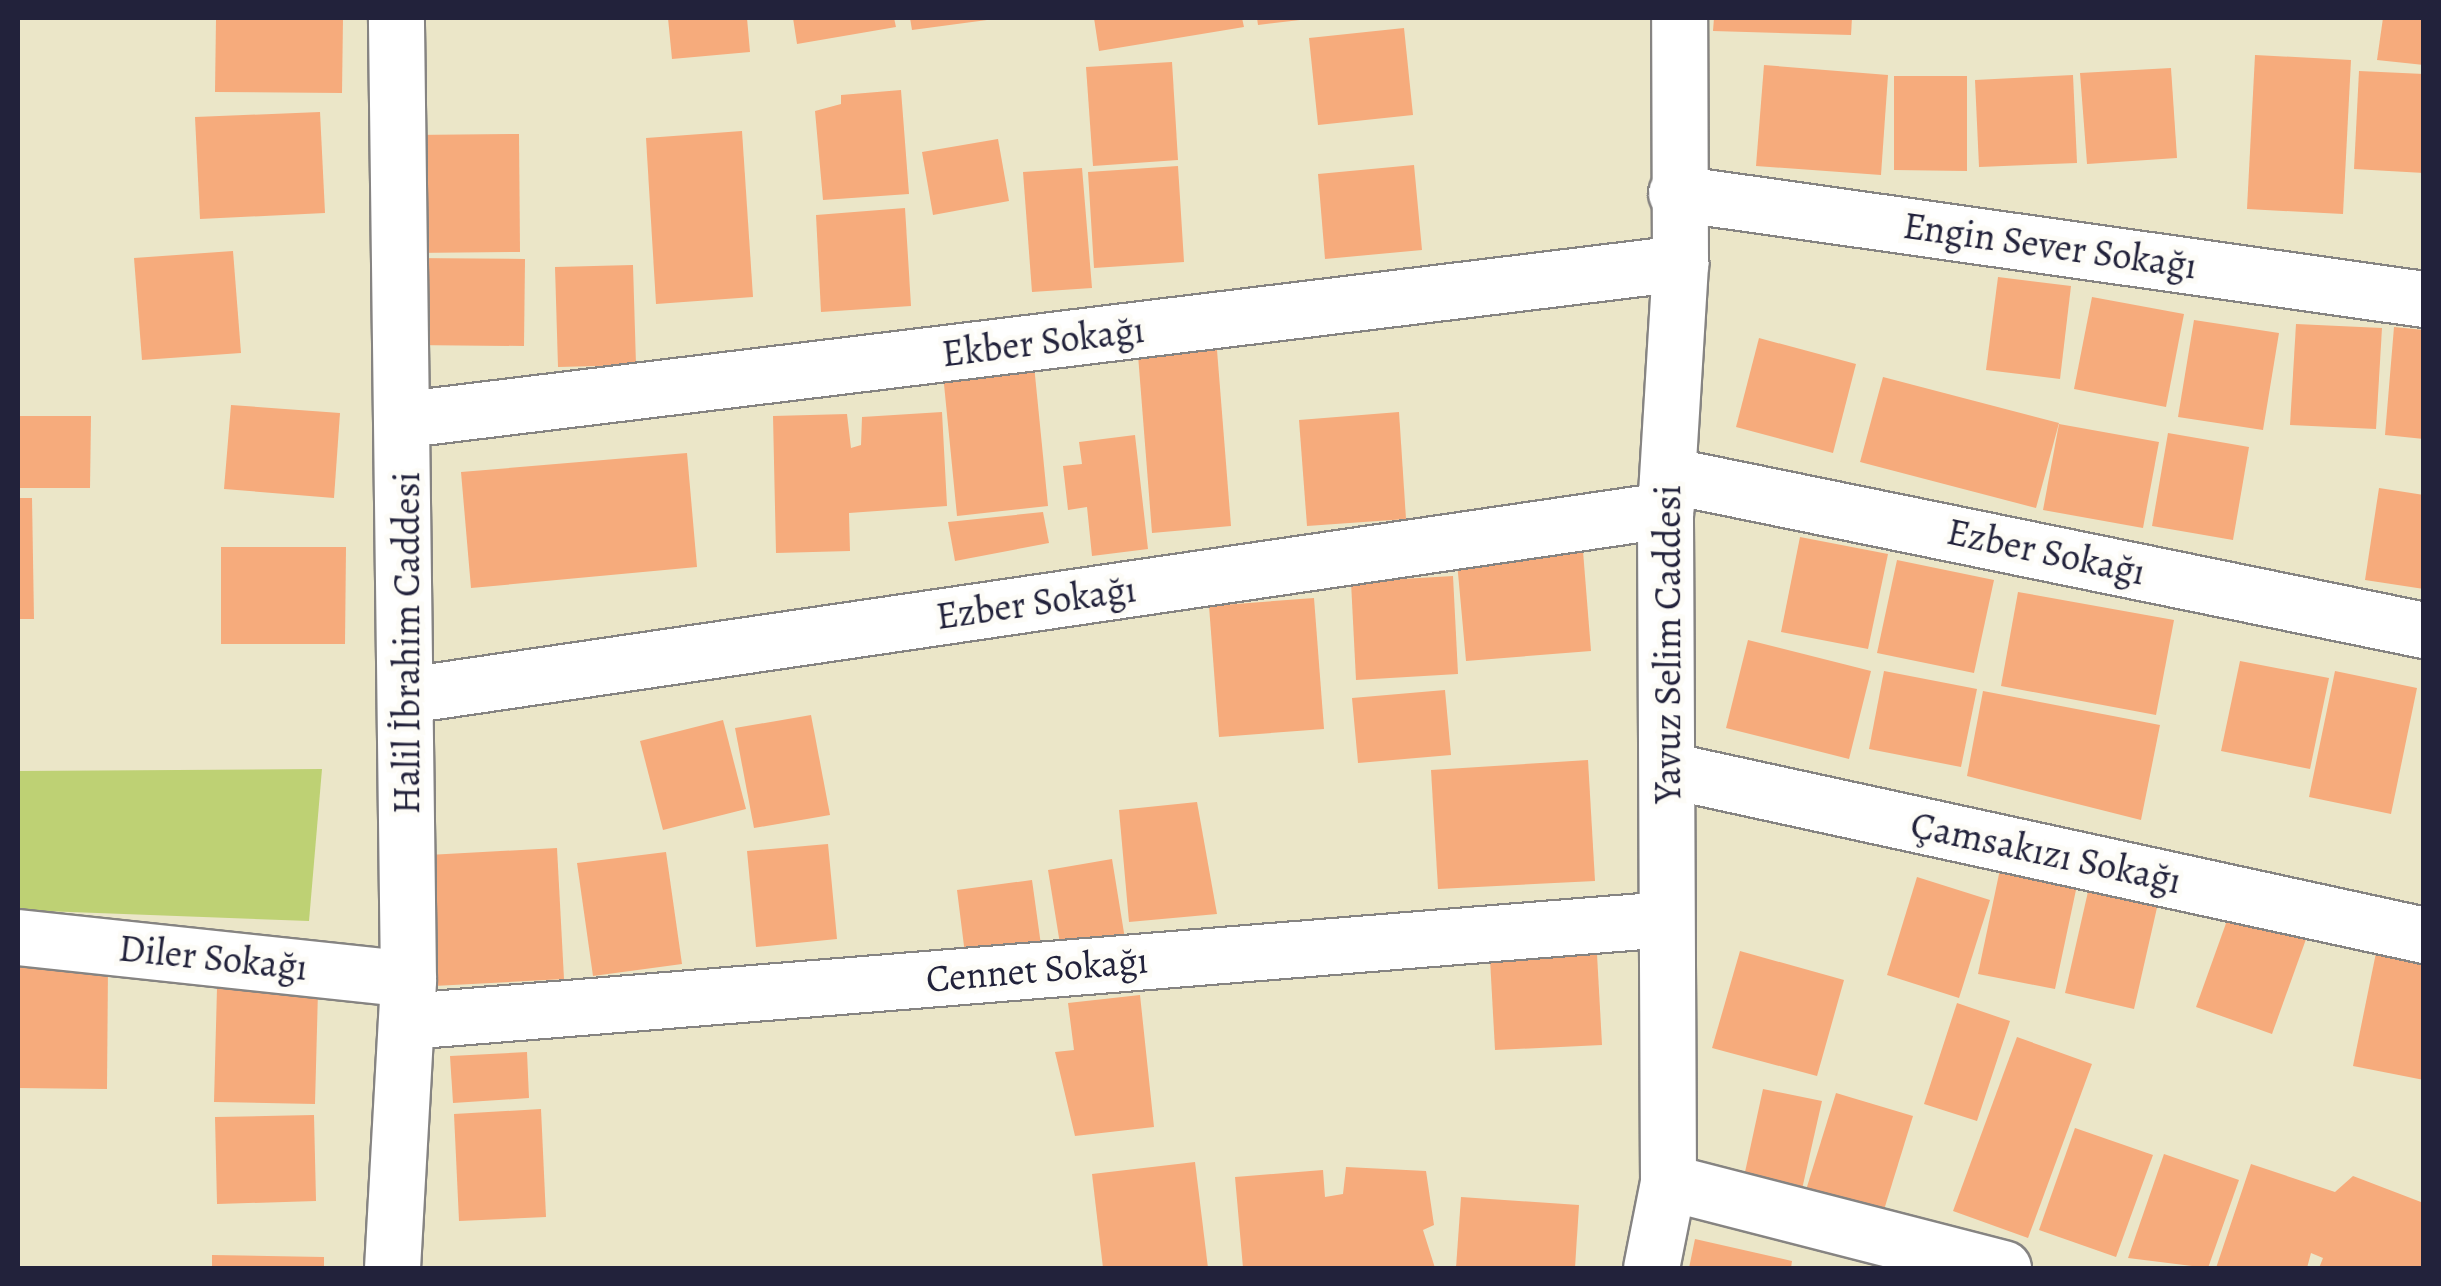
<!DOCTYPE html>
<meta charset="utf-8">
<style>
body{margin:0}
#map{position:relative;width:2441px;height:1286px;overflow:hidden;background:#ebe6c8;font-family:Alegreya,serif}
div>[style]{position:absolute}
.green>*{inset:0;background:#bed174}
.building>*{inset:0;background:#f6ab7c}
.roads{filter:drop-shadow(2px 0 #868482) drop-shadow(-2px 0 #868482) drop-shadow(0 2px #868482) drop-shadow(0 -2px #868482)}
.minor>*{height:55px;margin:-27.5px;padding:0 27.5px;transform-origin:27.5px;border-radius:27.5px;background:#fff}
span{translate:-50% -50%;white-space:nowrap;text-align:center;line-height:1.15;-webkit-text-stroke:10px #fdfcf7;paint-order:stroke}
.street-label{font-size:38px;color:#22223b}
.frame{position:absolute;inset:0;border:20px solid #22223b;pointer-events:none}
</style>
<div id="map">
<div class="green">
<div style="clip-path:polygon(322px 769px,309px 921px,18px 910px,18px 771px)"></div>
</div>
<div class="building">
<div style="clip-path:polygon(343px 18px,342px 93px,215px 92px,216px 19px)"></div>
<div style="clip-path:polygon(668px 18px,747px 18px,750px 52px,672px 59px)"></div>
<div style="clip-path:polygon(793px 18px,894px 18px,896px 27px,797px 44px)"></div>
<div style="clip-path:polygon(910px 18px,987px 18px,987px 20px,912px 30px)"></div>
<div style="clip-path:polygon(1094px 18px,1242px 18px,1244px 27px,1099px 51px)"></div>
<div style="clip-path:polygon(1257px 18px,1300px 18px,1300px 20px,1258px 25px)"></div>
<div style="clip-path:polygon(1714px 18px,1852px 18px,1851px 35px,1713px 31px)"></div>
<div style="clip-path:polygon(2383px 18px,2424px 18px,2424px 65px,2377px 60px)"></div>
<div style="clip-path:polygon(1404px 28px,1413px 115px,1318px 125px,1309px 38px)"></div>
<div style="clip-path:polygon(2255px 55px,2351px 60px,2343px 214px,2247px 209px)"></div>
<div style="clip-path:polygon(1172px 62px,1178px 160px,1093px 166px,1086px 67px)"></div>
<div style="clip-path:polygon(1764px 65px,1888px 75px,1881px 175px,1756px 166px)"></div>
<div style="clip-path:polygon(2171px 68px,2177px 158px,2087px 164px,2080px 73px)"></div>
<div style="clip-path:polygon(2359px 71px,2424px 74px,2424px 173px,2354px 169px)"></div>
<div style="clip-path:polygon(2073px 75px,2077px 163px,1979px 167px,1975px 80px)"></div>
<div style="clip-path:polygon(1894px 76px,1967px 76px,1967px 171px,1894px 170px)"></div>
<div style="clip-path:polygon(901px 90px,909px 194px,823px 200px,815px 111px,841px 104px,841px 95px)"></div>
<div style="clip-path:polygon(320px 112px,325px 213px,200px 219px,195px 117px)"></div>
<div style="clip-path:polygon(742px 131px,753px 297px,656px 304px,646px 138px)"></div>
<div style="clip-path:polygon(519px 134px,520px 252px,412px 253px,411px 135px)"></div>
<div style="clip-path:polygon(998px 139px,1009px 201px,933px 215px,922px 152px)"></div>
<div style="clip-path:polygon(1414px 165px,1422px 250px,1325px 259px,1318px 174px)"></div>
<div style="clip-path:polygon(1178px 166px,1184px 262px,1094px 268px,1088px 172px)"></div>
<div style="clip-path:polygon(1082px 168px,1092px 288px,1032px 292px,1023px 172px)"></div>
<div style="clip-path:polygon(905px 208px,911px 306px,821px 312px,816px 215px)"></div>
<div style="clip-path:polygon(233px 251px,241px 353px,142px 360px,134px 258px)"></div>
<div style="clip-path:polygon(410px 258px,525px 259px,524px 346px,409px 345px)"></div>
<div style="clip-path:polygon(633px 265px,636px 365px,558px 367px,555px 267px)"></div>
<div style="clip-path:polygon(1998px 277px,2071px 286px,2060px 379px,1986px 370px)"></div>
<div style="clip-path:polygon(2092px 297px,2184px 314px,2166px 407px,2074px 389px)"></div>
<div style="clip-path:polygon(2194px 320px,2279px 333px,2263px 430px,2178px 417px)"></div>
<div style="clip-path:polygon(2296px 324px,2382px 328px,2376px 429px,2290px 425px)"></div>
<div style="clip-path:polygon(2394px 327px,2424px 330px,2424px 439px,2385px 435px)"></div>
<div style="clip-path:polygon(1759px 338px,1856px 364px,1833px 453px,1736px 427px)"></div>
<div style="clip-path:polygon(1217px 350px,1231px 526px,1152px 533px,1138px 355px)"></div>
<div style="clip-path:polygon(1034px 365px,1048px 506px,957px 516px,943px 374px)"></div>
<div style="clip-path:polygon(1883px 377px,2059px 423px,2036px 508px,1860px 462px)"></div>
<div style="clip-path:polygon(231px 405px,340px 413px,334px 498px,224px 489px)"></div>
<div style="clip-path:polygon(942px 412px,947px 506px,849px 513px,850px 551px,776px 553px,773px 416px,847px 414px,851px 448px,861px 445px,862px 417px)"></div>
<div style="clip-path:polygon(1399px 412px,1406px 519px,1307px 526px,1299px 420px)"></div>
<div style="clip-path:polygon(18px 416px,91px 416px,90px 488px,18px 488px)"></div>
<div style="clip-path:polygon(2059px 424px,2159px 442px,2143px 528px,2043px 510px)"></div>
<div style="clip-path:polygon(2168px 433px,2249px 447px,2233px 540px,2152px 526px)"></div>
<div style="clip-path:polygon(1135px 435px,1148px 549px,1092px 556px,1087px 507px,1068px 510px,1063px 466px,1082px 464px,1079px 442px)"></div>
<div style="clip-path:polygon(687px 453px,697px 567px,471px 588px,461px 472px)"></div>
<div style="clip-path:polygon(2379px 488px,2424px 495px,2424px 589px,2365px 580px)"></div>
<div style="clip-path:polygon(18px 498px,32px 498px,34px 619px,18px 619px)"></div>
<div style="clip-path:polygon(1043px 512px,1049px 543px,955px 561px,948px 522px)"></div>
<div style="clip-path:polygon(1800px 537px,1888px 554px,1868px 649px,1781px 632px)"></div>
<div style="clip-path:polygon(221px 547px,346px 547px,345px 644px,221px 644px)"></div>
<div style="clip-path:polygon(1583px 551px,1591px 651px,1466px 661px,1457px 562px)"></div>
<div style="clip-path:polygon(1897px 560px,1994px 580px,1974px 673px,1877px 653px)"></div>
<div style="clip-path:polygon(1453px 576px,1458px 674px,1356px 680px,1351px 582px)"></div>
<div style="clip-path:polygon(2018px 592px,2174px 620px,2156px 715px,2001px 686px)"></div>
<div style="clip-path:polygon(1314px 598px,1324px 729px,1219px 737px,1209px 606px)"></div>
<div style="clip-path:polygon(1748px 640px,1871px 671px,1849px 759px,1726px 728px)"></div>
<div style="clip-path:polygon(2240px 661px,2329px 678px,2310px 769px,2221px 751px)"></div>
<div style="clip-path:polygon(1884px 671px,1977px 689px,1961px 767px,1869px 749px)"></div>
<div style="clip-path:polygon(2335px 671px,2417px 688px,2391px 814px,2309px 797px)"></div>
<div style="clip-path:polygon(1445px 690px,1451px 755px,1358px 763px,1352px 698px)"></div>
<div style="clip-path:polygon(1983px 691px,2160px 725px,2141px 820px,1967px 776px)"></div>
<div style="clip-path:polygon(811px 715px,830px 815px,754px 828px,735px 728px)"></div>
<div style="clip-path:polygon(723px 720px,746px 809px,663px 830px,640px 741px)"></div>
<div style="clip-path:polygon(1588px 760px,1595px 881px,1438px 889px,1431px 770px)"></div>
<div style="clip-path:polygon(1197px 802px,1217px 914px,1129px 922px,1119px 810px)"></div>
<div style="clip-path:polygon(828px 844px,837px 939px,756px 947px,747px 851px)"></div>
<div style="clip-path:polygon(557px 848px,564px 979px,434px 986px,428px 855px)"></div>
<div style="clip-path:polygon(666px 852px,682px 964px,593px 976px,577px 863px)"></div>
<div style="clip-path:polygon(2003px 855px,2080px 871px,2055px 989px,1978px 974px)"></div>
<div style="clip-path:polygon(1112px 859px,1125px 939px,1061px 950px,1048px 870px)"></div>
<div style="clip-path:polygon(2092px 874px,2161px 890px,2134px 1009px,2065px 993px)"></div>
<div style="clip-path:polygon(1917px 877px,1990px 900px,1959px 998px,1887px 975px)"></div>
<div style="clip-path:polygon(1032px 880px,1041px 945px,965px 954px,957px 890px)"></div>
<div style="clip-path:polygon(2234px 901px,2310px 928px,2272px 1034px,2196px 1007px)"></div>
<div style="clip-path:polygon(2380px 933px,2424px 942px,2424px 1080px,2353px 1066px)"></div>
<div style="clip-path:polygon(1740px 951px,1844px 980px,1817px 1076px,1712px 1048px)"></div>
<div style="clip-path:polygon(1597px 954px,1602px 1045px,1495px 1050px,1490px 959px)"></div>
<div style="clip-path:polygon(18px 966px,108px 967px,107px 1089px,18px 1088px)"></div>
<div style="clip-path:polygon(217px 988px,318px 991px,315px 1104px,214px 1102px)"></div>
<div style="clip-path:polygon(1140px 995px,1154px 1127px,1075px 1136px,1055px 1052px,1074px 1050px,1068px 1003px)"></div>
<div style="clip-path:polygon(1957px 1003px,2010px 1021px,1977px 1121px,1924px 1104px)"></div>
<div style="clip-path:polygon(2017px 1037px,2092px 1064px,2028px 1238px,1953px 1211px)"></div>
<div style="clip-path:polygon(527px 1052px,529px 1098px,453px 1103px,450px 1056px)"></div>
<div style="clip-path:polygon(1763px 1089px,1822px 1101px,1800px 1198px,1742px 1186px)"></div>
<div style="clip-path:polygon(1836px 1093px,1913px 1116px,1883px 1213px,1806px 1190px)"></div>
<div style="clip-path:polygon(541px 1109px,546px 1217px,459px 1221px,454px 1114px)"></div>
<div style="clip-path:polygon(314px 1115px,316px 1201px,217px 1204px,215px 1117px)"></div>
<div style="clip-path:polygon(2075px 1128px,2153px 1155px,2116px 1257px,2039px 1230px)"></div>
<div style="clip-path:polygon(2164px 1154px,2239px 1180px,2208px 1268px,2128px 1258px)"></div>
<div style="clip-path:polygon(1195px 1162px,1208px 1268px,1103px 1268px,1092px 1174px)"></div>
<div style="clip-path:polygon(2251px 1164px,2335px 1192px,2353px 1176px,2421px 1202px,2424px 1268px,2319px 1268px,2323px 1258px,2311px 1253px,2307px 1268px,2216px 1268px)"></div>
<div style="clip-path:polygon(1346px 1167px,1426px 1171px,1434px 1225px,1423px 1230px,1435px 1268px,1243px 1268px,1235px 1177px,1323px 1170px,1325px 1197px,1343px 1194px)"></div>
<div style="clip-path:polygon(1461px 1197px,1579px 1205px,1575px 1268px,1456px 1268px)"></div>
<div style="clip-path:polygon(1695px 1239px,1792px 1261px,1791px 1268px,1689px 1268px)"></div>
<div style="clip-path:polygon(212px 1255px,324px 1257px,324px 1268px,212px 1268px)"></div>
</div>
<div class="roads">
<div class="minor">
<div style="left:1676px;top:193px;width:755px;rotate:8.07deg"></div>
<div style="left:406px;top:419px;width:1284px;rotate:-6.98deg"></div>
<div style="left:1668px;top:475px;width:772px;rotate:11.59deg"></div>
<div style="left:407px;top:695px;width:1272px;rotate:-8.37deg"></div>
<div style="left:1668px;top:770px;width:774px;rotate:12.31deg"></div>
<div style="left:18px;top:937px;width:392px;rotate:6.1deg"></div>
<div style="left:407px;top:1021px;width:1263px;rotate:-4.63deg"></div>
<div style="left:1668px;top:1182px;width:346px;rotate:14.4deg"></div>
<div style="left:392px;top:1268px;width:289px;rotate:-86.8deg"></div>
<div style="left:408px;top:979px;width:961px;rotate:-90.72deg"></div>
<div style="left:1651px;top:1268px;width:88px;rotate:-78.8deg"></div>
<div style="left:1668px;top:1182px;width:672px;rotate:-90.26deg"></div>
<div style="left:1665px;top:510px;width:247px;rotate:-86.5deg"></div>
<div style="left:1680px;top:263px;width:245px;rotate:-90.2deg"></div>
</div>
</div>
<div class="street-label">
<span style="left:2050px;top:246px;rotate:8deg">Engin Sever Sokağı</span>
<span style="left:1043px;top:342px;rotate:-7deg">Ekber Sokağı</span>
<span style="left:2046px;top:552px;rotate:12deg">Ezber Sokağı</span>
<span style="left:1036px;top:603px;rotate:-8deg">Ezber Sokağı</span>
<span style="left:407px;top:643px;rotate:-90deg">Halil İbrahim Caddesi</span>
<span style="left:1668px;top:644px;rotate:-90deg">Yavuz Selim Caddesi</span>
<span style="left:2046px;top:853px;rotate:12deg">Çamsakızı Sokağı</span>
<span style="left:213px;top:958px;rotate:6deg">Diler Sokağı</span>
<span style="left:1037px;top:970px;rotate:-5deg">Cennet Sokağı</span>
</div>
<div class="frame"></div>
</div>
